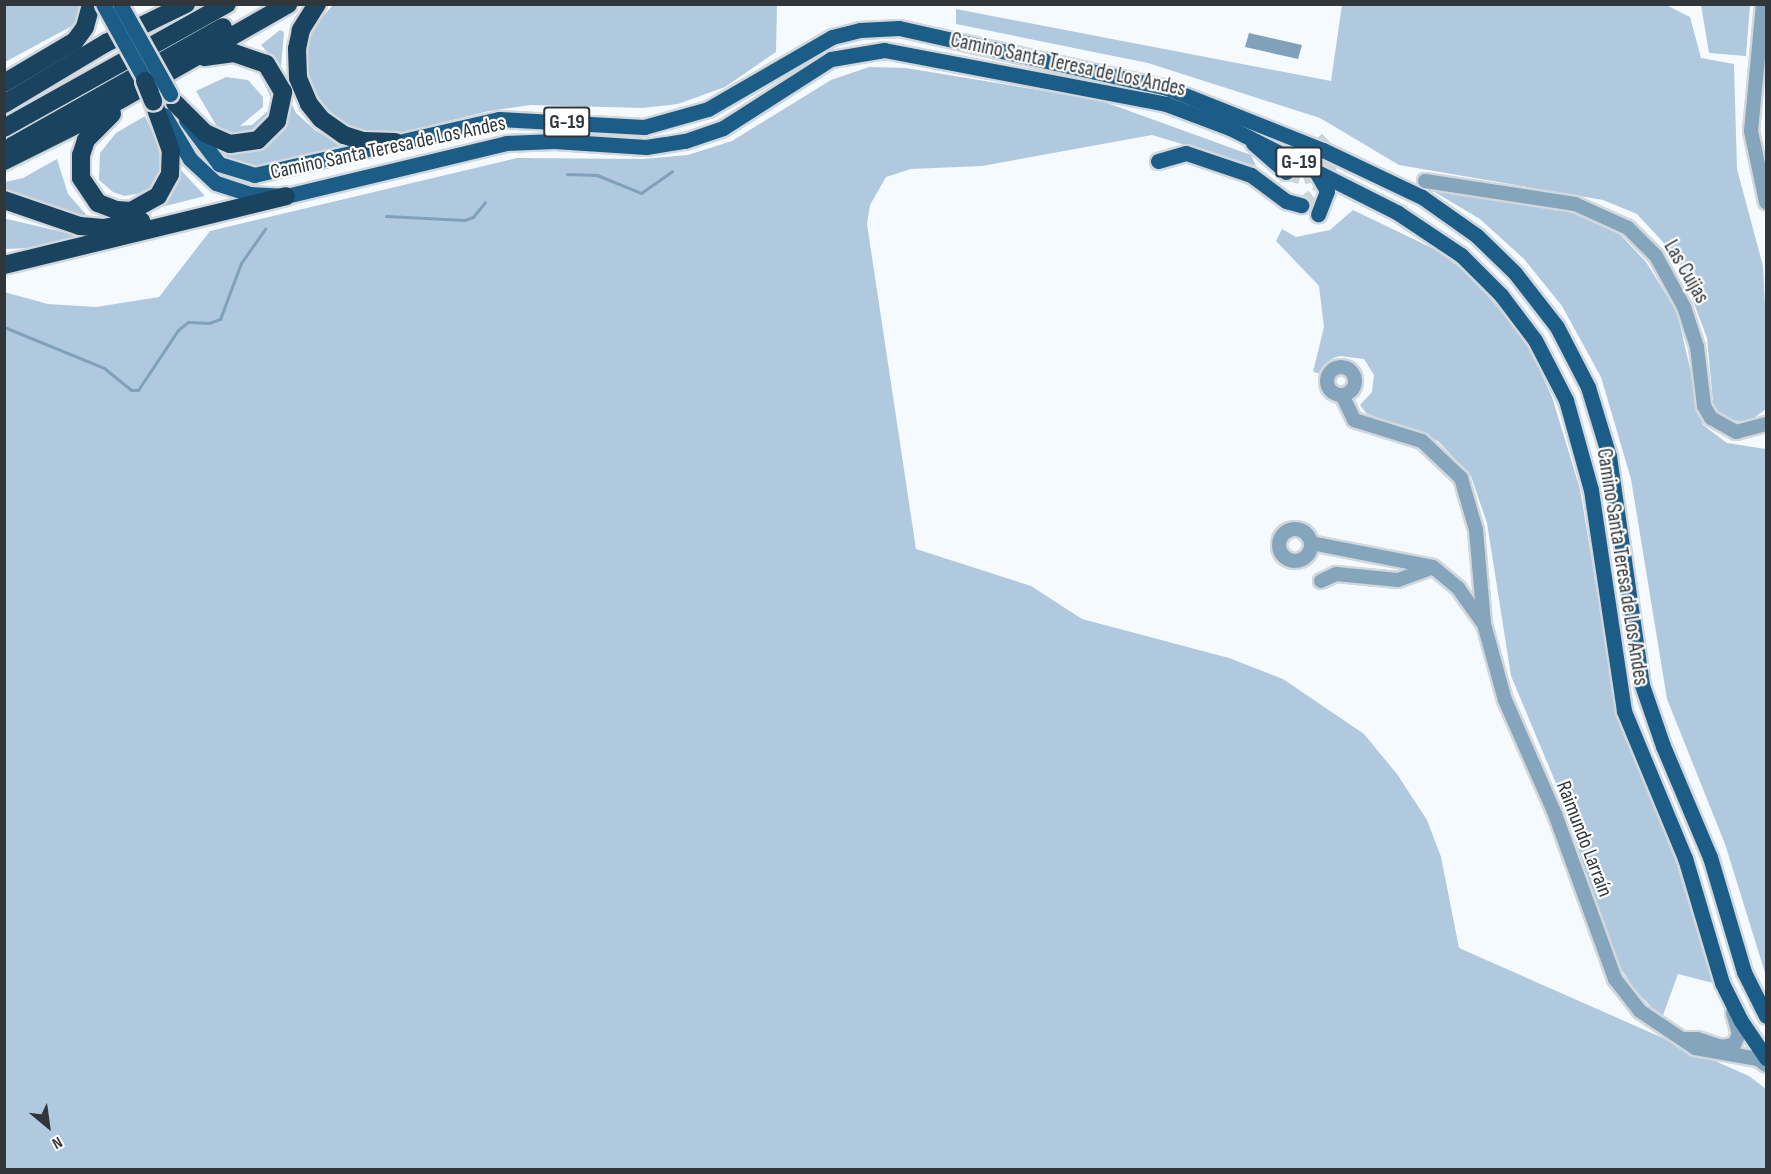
<!DOCTYPE html>
<meta charset="utf-8">
<style>
body{margin:0}
#map{position:relative;width:1771px;height:1174px;overflow:hidden;background:#f5faff;font-family:"Sofia Sans Condensed",sans-serif}
div>[style]{position:absolute}
.green>*{inset:0;background:#b0c9de}
.water>*{inset:0;background:#80a1b9}
.stream>*{height:3px;margin:-1.5px;padding:0 1.5px;transform-origin:1.5px;border-radius:1.5px;background:#80a1b9}
.major-tunnel>*{height:15px;margin-top:-7.5px;transform-origin:0;background:repeating-linear-gradient(90deg,#ced3d8 0 15px,transparent 0 23px)}
.roads{filter:drop-shadow(2px 0 #d2d7dc) drop-shadow(-2px 0 #d2d7dc) drop-shadow(0 2px #d2d7dc) drop-shadow(0 -2px #d2d7dc)}
.minor>*{height:14px;margin:-7px;padding:0 7px;transform-origin:7px;border-radius:7px;background:#85a5bd}
.minor>.ring{margin:-7px;padding:0;box-sizing:content-box;background:none;border:14px solid #85a5bd;border-radius:50%}
.major>*{height:15px;margin:-7.5px;padding:0 7.5px;transform-origin:7.5px;border-radius:7.5px;background:#1b5d87}
.highway>*{height:18px;margin:-9px;padding:0 9px;transform-origin:9px;border-radius:9px;background:#19435f}
.bridges{filter:drop-shadow(2px 0 #d2d7dc) drop-shadow(-2px 0 #d2d7dc) drop-shadow(0 2px #d2d7dc) drop-shadow(0 -2px #d2d7dc)}
.major-bridge>*{height:15px;margin:-7.5px;padding:0 7.5px;transform-origin:7.5px;border-radius:7.5px;background:#1b5d87}
.highway-bridge>*{height:18px;margin:-9px;padding:0 9px;transform-origin:9px;border-radius:9px;background:#19435f}
span{translate:-50% -50%;white-space:nowrap;text-align:center;line-height:1.15;-webkit-text-stroke:4.5px #fff;paint-order:stroke}
.shield-label span{padding:2px 4px;background:#fff;border:2px solid;border-radius:4px;-webkit-text-stroke-width:0}
.shield-label{font-size:20px;color:#30363a;font-weight:700}
.street-label{font-size:21px;color:#30363a}
.frame{position:absolute;inset:0;border:6px solid #30363a;pointer-events:none}
.north{position:absolute;left:18px;top:1096px;width:60px;height:60px;-webkit-text-stroke:4px #fff;paint-order:stroke;rotate:151deg;font-size:16px;font-weight:700;line-height:24px;text-align:center;color:#30363a}
.north::after{content:'';display:block;margin:auto;width:21px;height:27px;background:#30363a;clip-path:polygon(50% 0,100% 100%,50% 72%,0 100%)}
</style>
<div id="map">
<div class="green">
<div style="clip-path:polygon(1664px 4px,1690px 17px,1701px 58px,1734px 64px,1737px 169px,1763px 266px,1766px 327px,1766px 409px,1747px 423px,1719px 417px,1713px 402px,1707px 338px,1676px 256px,1637px 214px,1603px 200px,1399px 165px,1320px 118px,1148px 63px,956px 24px,956px 9px,1331px 81px,1342px 5px)"></div>
<div style="clip-path:polygon(5px 5px,111px 5px,5px 62px)"></div>
<div style="clip-path:polygon(333px 5px,777px 5px,776px 52px,725px 87px,678px 104px,643px 108px,531px 105px,489px 111px,392px 135px,362px 134px,330px 119px,308px 91px,304px 53px,312px 28px)"></div>
<div style="clip-path:polygon(1701px 5px,1750px 5px,1746px 56px,1709px 53px)"></div>
<div style="clip-path:polygon(280px 30px,284px 32px,281px 67px,261px 45px)"></div>
<div style="clip-path:polygon(246px 62px,262px 70px,276px 98px,273px 114px,262px 127px,246px 136px,234px 136px,216px 125px,196px 91px,226px 77px,248px 80px,263px 97px,263px 107px,240px 126px,252px 125px,269px 110px,271px 98px,259px 72px)"></div>
<div style="clip-path:polygon(869px 67px,906px 68px,1099px 100px,1251px 155px,1256px 166px,1152px 135px,982px 166px,911px 169px,886px 177px,870px 205px,867px 224px,916px 549px,1031px 586px,1082px 619px,1229px 658px,1283px 679px,1364px 734px,1397px 774px,1427px 820px,1441px 857px,1459px 948px,1749px 1076px,1766px 1089px,1766px 1169px,5px 1169px,4px 292px,48px 304px,96px 307px,159px 297px,210px 231px,517px 158px,643px 159px,688px 155px,732px 141px,831px 80px)"></div>
<div style="clip-path:polygon(290px 100px,296px 113px,316px 131px,351px 148px,251px 167px,233px 162px,211px 143px,280px 129px,289px 114px)"></div>
<div style="clip-path:polygon(145px 116px,164px 157px,164px 172px,154px 191px,124px 196px,113px 192px,99px 180px,100px 153px,116px 133px)"></div>
<div style="clip-path:polygon(57px 159px,68px 194px,90px 219px,5px 189px,5px 182px,23px 178px)"></div>
<div style="clip-path:polygon(178px 167px,205px 196px,165px 206px,176px 183px)"></div>
<div style="clip-path:polygon(1428px 188px,1587px 215px,1610px 224px,1646px 262px,1677px 312px,1703px 425px,1727px 443px,1766px 449px,1766px 976px,1725px 844px,1667px 699px,1631px 479px,1601px 377px,1562px 306px,1524px 259px,1480px 219px)"></div>
<div style="clip-path:polygon(1353px 210px,1434px 249px,1465px 271px,1512px 323px,1531px 351px,1552px 397px,1580px 489px,1617px 712px,1676px 862px,1713px 983px,1678px 974px,1662px 1018px,1635px 990px,1614px 958px,1560px 793px,1511px 676px,1487px 523px,1471px 476px,1438px 441px,1366px 413px,1360px 405px,1372px 392px,1374px 375px,1364px 359px,1340px 356px,1333px 358px,1322px 374px,1313px 372px,1324px 327px,1319px 286px,1276px 241px,1282px 229px,1296px 237px,1330px 230px)"></div>
<div style="clip-path:polygon(4px 219px,7px 219px,80px 236px,31px 248px,5px 249px)"></div>
</div>
<div class="water">
<div style="clip-path:polygon(1249px 33px,1302px 45px,1298px 59px,1245px 47px)"></div>
</div>
<div class="stream">
<div style="left:567px;top:174px;width:30px;rotate:2deg"></div>
<div style="left:597px;top:175px;width:48px;rotate:22.2deg"></div>
<div style="left:641px;top:193px;width:38px;rotate:-35deg"></div>
<div style="left:386px;top:216px;width:79px;rotate:2.9deg"></div>
<div style="left:465px;top:220px;width:9px;rotate:-21deg"></div>
<div style="left:473px;top:217px;width:19px;rotate:-51deg"></div>
<div style="left:4px;top:327px;width:108px;rotate:22.3deg"></div>
<div style="left:104px;top:368px;width:35px;rotate:39deg"></div>
<div style="left:131px;top:390px;width:7px"></div>
<div style="left:138px;top:390px;width:72px;rotate:-56.3deg"></div>
<div style="left:178px;top:330px;width:13px;rotate:-39deg"></div>
<div style="left:188px;top:322px;width:21px;rotate:3deg"></div>
<div style="left:209px;top:323px;width:12px;rotate:-20deg"></div>
<div style="left:220px;top:319px;width:60px;rotate:-69.4deg"></div>
<div style="left:241px;top:263px;width:42px;rotate:-54.8deg"></div>
</div>
<div class="major-tunnel">
<div style="left:1286px;top:172px;width:18px;rotate:16deg"></div>
<div style="left:1303px;top:177px;width:23px;rotate:-20deg"></div>
<div style="left:1301px;top:205px;width:22px;rotate:-36deg"></div>
<div style="left:1319px;top:192px;width:30px;rotate:-69deg"></div>
<div style="left:1330px;top:164px;width:15px;rotate:-101deg"></div>
<div style="left:1327px;top:149px;width:21px;rotate:-135deg"></div>
</div>
<div class="roads">
<div class="minor">
<div style="left:1763px;top:4px;width:128px;rotate:95.4deg"></div>
<div style="left:1751px;top:131px;width:73px;rotate:78.1deg"></div>
<div style="left:1425px;top:181px;width:152px;rotate:8.7deg"></div>
<div style="left:1575px;top:204px;width:58px;rotate:24.4deg"></div>
<div style="left:1628px;top:228px;width:40px;rotate:45deg"></div>
<div style="left:1656px;top:256px;width:58px;rotate:61.2deg"></div>
<div style="left:1684px;top:307px;width:42px;rotate:72deg"></div>
<div style="left:1697px;top:347px;width:59px;rotate:83.2deg"></div>
<div style="left:1704px;top:406px;width:14px;rotate:60deg"></div>
<div style="left:1711px;top:418px;width:29px;rotate:29deg"></div>
<div style="left:1736px;top:432px;width:31px;rotate:-15deg"></div>
<div class="ring" style="left:1327px;top:367px;width:14px;height:14px"></div>
<div style="left:1342px;top:395px;width:28px;rotate:64deg"></div>
<div style="left:1354px;top:420px;width:71px;rotate:17.2deg"></div>
<div style="left:1422px;top:441px;width:54px;rotate:43.5deg"></div>
<div style="left:1461px;top:478px;width:54px;rotate:73.9deg"></div>
<div style="left:1476px;top:530px;width:94px;rotate:85.1deg"></div>
<div style="left:1484px;top:624px;width:79px;rotate:74.6deg"></div>
<div style="left:1505px;top:700px;width:124px;rotate:66.3deg"></div>
<div style="left:1555px;top:814px;width:176px;rotate:70deg"></div>
<div style="left:1615px;top:979px;width:41px;rotate:52deg"></div>
<div style="left:1640px;top:1011px;width:66px;rotate:33.9deg"></div>
<div style="left:1695px;top:1048px;width:64px;rotate:9.9deg"></div>
<div style="left:1758px;top:1059px;width:10px;rotate:37deg"></div>
<div class="ring" style="left:1279px;top:529px;width:18px;height:18px"></div>
<div style="left:1311px;top:543px;width:124px;rotate:11.1deg"></div>
<div style="left:1433px;top:567px;width:33px;rotate:40deg"></div>
<div style="left:1458px;top:588px;width:43px;rotate:54.5deg"></div>
<div style="left:1321px;top:581px;width:17px;rotate:-25deg"></div>
<div style="left:1336px;top:574px;width:62px;rotate:5.5deg"></div>
<div style="left:1398px;top:580px;width:37px;rotate:-20deg"></div>
<div style="left:1686px;top:1039px;width:11px"></div>
<div style="left:1697px;top:1039px;width:25px;rotate:18deg"></div>
<div style="left:1721px;top:1047px;width:13px;rotate:-9deg"></div>
<div style="left:1734px;top:1045px;width:12px;rotate:-66deg"></div>
<div style="left:1739px;top:1034px;width:22px;rotate:-106deg"></div>
</div>
<div class="major">
<div style="left:164px;top:115px;width:51px;rotate:59.4deg"></div>
<div style="left:190px;top:159px;width:35px;rotate:43deg"></div>
<div style="left:216px;top:183px;width:36px;rotate:18deg"></div>
<div style="left:250px;top:194px;width:36px;rotate:3deg"></div>
<div style="left:286px;top:196px;width:226px;rotate:-13.5deg"></div>
<div style="left:506px;top:143px;width:48px;rotate:-2.4deg"></div>
<div style="left:554px;top:141px;width:92px;rotate:3.7deg"></div>
<div style="left:646px;top:147px;width:39px;rotate:-9deg"></div>
<div style="left:685px;top:141px;width:40px;rotate:-18.9deg"></div>
<div style="left:723px;top:128px;width:128px;rotate:-32.6deg"></div>
<div style="left:831px;top:59px;width:54px;rotate:-9.6deg"></div>
<div style="left:884px;top:50px;width:287px;rotate:10.8deg"></div>
<div style="left:1166px;top:104px;width:68px;rotate:20.6deg"></div>
<div style="left:1230px;top:128px;width:188px;rotate:26.8deg"></div>
<div style="left:1398px;top:213px;width:76px;rotate:33.7deg"></div>
<div style="left:1461px;top:255px;width:57px;rotate:45deg"></div>
<div style="left:1501px;top:295px;width:56px;rotate:52.9deg"></div>
<div style="left:1535px;top:340px;width:68px;rotate:62.7deg"></div>
<div style="left:1566px;top:400px;width:93px;rotate:74.5deg"></div>
<div style="left:1591px;top:490px;width:223px;rotate:81.5deg"></div>
<div style="left:1624px;top:711px;width:159px;rotate:67.5deg"></div>
<div style="left:1685px;top:858px;width:130px;rotate:73.5deg"></div>
<div style="left:1722px;top:983px;width:42px;rotate:63.4deg"></div>
<div style="left:1741px;top:1021px;width:45px;rotate:56deg"></div>
<div style="left:186px;top:120px;width:55px;rotate:53.1deg"></div>
<div style="left:219px;top:164px;width:37px;rotate:17deg"></div>
<div style="left:254px;top:175px;width:251px;rotate:-12.9deg"></div>
<div style="left:499px;top:119px;width:145px;rotate:3.2deg"></div>
<div style="left:644px;top:127px;width:66px;rotate:-15.7deg"></div>
<div style="left:708px;top:109px;width:143px;rotate:-30.1deg"></div>
<div style="left:832px;top:37px;width:29px;rotate:-14deg"></div>
<div style="left:860px;top:30px;width:39px;rotate:-3deg"></div>
<div style="left:899px;top:28px;width:275px;rotate:12.6deg"></div>
<div style="left:1167px;top:88px;width:168px;rotate:21.7deg"></div>
<div style="left:1323px;top:150px;width:110px;rotate:25.4deg"></div>
<div style="left:1422px;top:197px;width:67px;rotate:35.3deg"></div>
<div style="left:1477px;top:236px;width:53px;rotate:44.2deg"></div>
<div style="left:1515px;top:273px;width:68px;rotate:52.1deg"></div>
<div style="left:1557px;top:327px;width:68px;rotate:62.7deg"></div>
<div style="left:1588px;top:387px;width:72px;rotate:73.1deg"></div>
<div style="left:1609px;top:456px;width:231px;rotate:81.8deg"></div>
<div style="left:1642px;top:685px;width:65px;rotate:71deg"></div>
<div style="left:1663px;top:746px;width:121px;rotate:67.1deg"></div>
<div style="left:1710px;top:857px;width:120px;rotate:73.5deg"></div>
<div style="left:1744px;top:972px;width:49px;rotate:63.4deg"></div>
<div style="left:1253px;top:143px;width:44px;rotate:41.3deg"></div>
<div style="left:1158px;top:161px;width:29px;rotate:-16deg"></div>
<div style="left:1186px;top:153px;width:69px;rotate:18.7deg"></div>
<div style="left:1251px;top:175px;width:44px;rotate:36.6deg"></div>
<div style="left:1286px;top:201px;width:16px;rotate:15deg"></div>
<div style="left:1315px;top:170px;width:24px;rotate:60deg"></div>
<div style="left:1327px;top:191px;width:25px;rotate:111deg"></div>
</div>
<div class="highway">
<div style="left:317px;top:4px;width:31px;rotate:122deg"></div>
<div style="left:301px;top:30px;width:19px;rotate:102deg"></div>
<div style="left:297px;top:49px;width:29px;rotate:88deg"></div>
<div style="left:298px;top:78px;width:28px;rotate:67deg"></div>
<div style="left:309px;top:104px;width:19px;rotate:51deg"></div>
<div style="left:321px;top:119px;width:28px;rotate:35deg"></div>
<div style="left:344px;top:135px;width:20px;rotate:18deg"></div>
<div style="left:363px;top:141px;width:32px;rotate:2deg"></div>
<div style="left:4px;top:83px;width:82px;rotate:-30.6deg"></div>
<div style="left:75px;top:41px;width:17px;rotate:-54deg"></div>
<div style="left:85px;top:27px;width:24px;rotate:-75deg"></div>
<div style="left:175px;top:103px;width:42px;rotate:45deg"></div>
<div style="left:205px;top:133px;width:27px;rotate:24deg"></div>
<div style="left:230px;top:144px;width:28px;rotate:-8deg"></div>
<div style="left:258px;top:140px;width:27px;rotate:-45deg"></div>
<div style="left:277px;top:121px;width:30px;rotate:-78deg"></div>
<div style="left:283px;top:92px;width:33px;rotate:-121deg"></div>
<div style="left:266px;top:64px;width:34px;rotate:-161deg"></div>
<div style="left:234px;top:53px;width:30px;rotate:172deg"></div>
<div style="left:4px;top:104px;width:119px;rotate:-30.9deg"></div>
<div style="left:106px;top:43px;width:89px;rotate:-26deg"></div>
<div style="left:112px;top:114px;width:37px;rotate:135deg"></div>
<div style="left:86px;top:140px;width:16px;rotate:108deg"></div>
<div style="left:81px;top:155px;width:23px;rotate:90deg"></div>
<div style="left:81px;top:178px;width:30px;rotate:56deg"></div>
<div style="left:98px;top:203px;width:19px;rotate:21deg"></div>
<div style="left:116px;top:210px;width:15px;rotate:4deg"></div>
<div style="left:131px;top:211px;width:31px;rotate:-29deg"></div>
<div style="left:158px;top:196px;width:25px;rotate:-61deg"></div>
<div style="left:170px;top:174px;width:23px;rotate:-88deg"></div>
<div style="left:171px;top:151px;width:53px;rotate:-109.8deg"></div>
<div style="left:4px;top:128px;width:255px;rotate:-29.1deg"></div>
<div style="left:12px;top:146px;width:242px;rotate:-29.4deg"></div>
<div style="left:4px;top:161px;width:83px;rotate:-26.6deg"></div>
<div style="left:78px;top:124px;width:242px;rotate:-29.7deg"></div>
<div style="left:4px;top:200px;width:80px;rotate:18.9deg"></div>
<div style="left:80px;top:226px;width:23px;rotate:5deg"></div>
<div style="left:103px;top:228px;width:39px;rotate:-10deg"></div>
<div style="left:4px;top:265px;width:290px;rotate:-13.7deg"></div>
</div>
</div>
<div class="bridges">
<div class="major-bridge">
<div style="left:103px;top:4px;width:99px;rotate:61.1deg"></div>
<div style="left:120px;top:4px;width:103px;rotate:60.9deg"></div>
</div>
<div class="highway-bridge">
<div style="left:145px;top:81px;width:22px;rotate:68deg"></div>
</div>
</div>
<div class="shield-label">
<span style="left:567px;top:122px">G-19</span>
<span style="left:1299px;top:162px">G-19</span>
</div>
<div class="street-label">
<span style="left:1068px;top:65px;rotate:12deg">Camino Santa Teresa de Los Andes</span>
<span style="left:388px;top:148px;rotate:-12deg">Camino Santa Teresa de Los Andes</span>
<span style="left:1686px;top:272px;rotate:60deg">Las Cuijas</span>
<span style="left:1622px;top:567px;rotate:81deg">Camino Santa Teresa de Los Andes</span>
<span style="left:1584px;top:839px;rotate:69deg">Raimundo Larraín</span>
</div>
<div class="frame"></div>
<div class="north">N</div>
</div>
